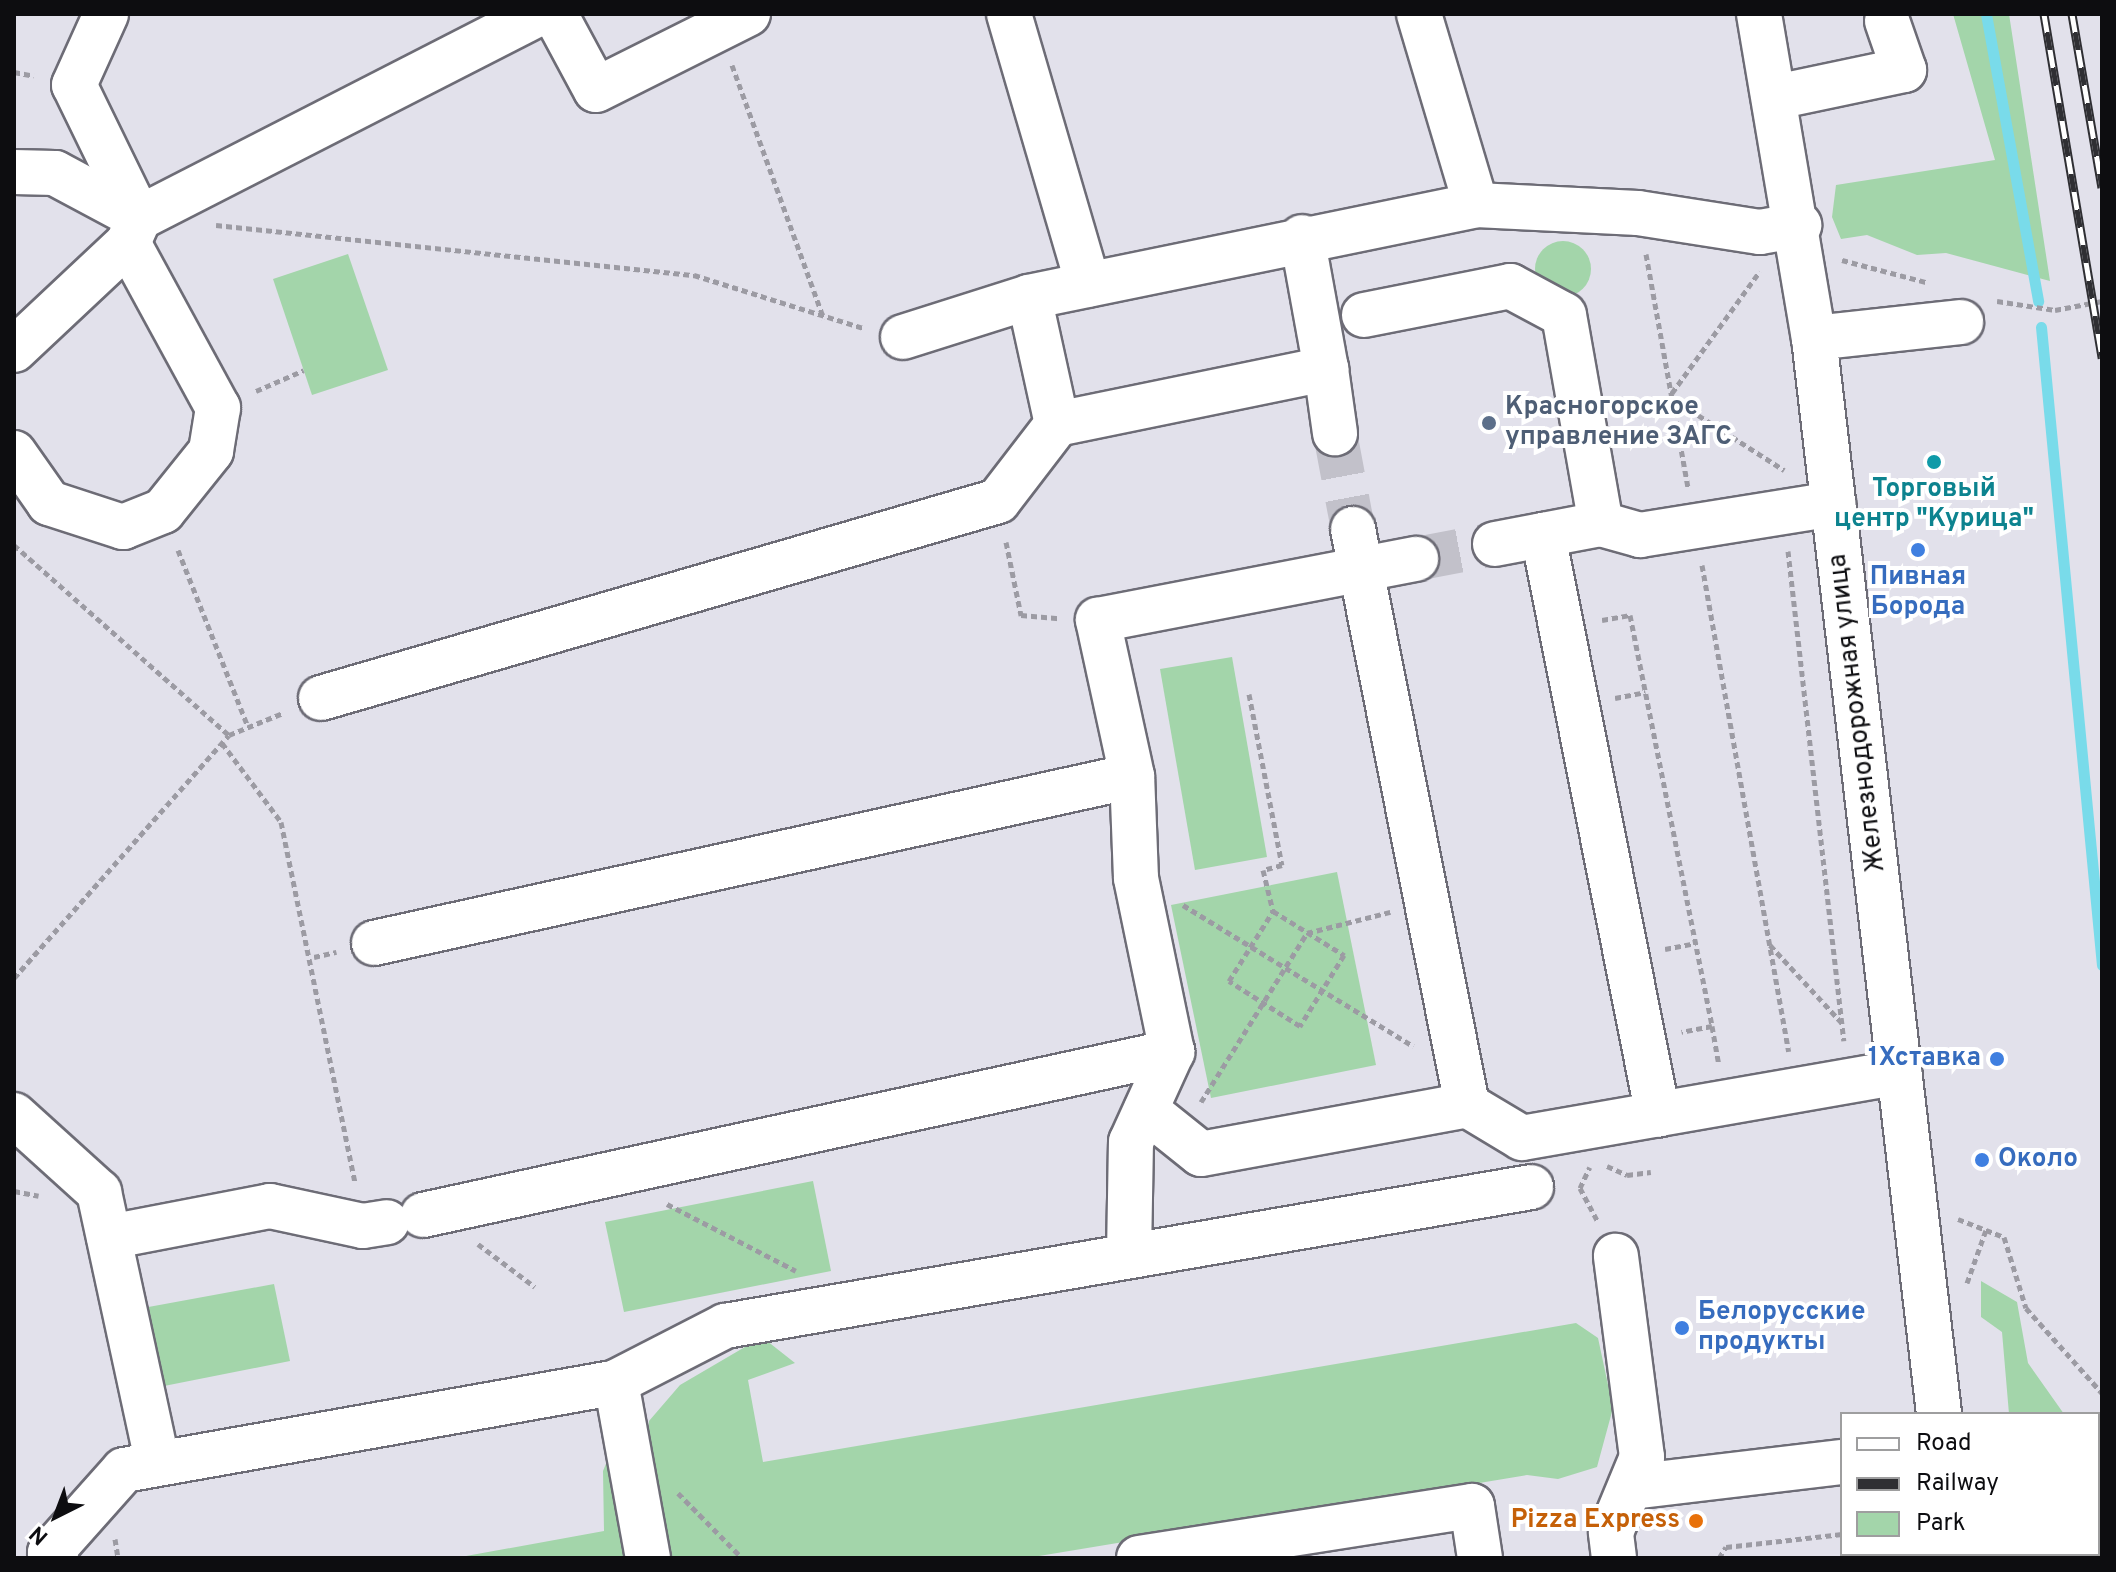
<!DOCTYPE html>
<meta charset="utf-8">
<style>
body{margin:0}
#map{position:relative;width:2116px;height:1572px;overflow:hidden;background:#e2e1eb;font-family:Overpass,sans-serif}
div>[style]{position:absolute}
.green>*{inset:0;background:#a3d5aa}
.round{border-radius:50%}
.stream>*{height:11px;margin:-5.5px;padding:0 5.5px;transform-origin:5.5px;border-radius:5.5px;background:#79dbea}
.minor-tunnel>*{height:44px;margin-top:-22px;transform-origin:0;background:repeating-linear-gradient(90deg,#c2c1ca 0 44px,transparent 0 66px)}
.path>*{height:5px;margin-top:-2.5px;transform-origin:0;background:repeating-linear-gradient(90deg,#9c9ba3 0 6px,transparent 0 10px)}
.roads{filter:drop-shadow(2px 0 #6d6c76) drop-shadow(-2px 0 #6d6c76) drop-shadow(0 2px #6d6c76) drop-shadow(0 -2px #6d6c76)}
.minor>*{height:44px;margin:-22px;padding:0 22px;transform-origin:22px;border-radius:22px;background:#fff}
.rail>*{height:9px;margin-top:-4.5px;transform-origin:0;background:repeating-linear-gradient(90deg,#fff 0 18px,#2f2f33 0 36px);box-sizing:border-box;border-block:2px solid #2f2f33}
.dots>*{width:22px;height:22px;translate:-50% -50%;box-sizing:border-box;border:4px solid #fff;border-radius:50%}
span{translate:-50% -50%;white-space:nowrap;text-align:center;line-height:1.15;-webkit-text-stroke:8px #fff;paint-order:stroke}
.service-label{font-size:26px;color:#4e5e75;font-weight:700}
.left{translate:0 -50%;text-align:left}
.culture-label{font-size:26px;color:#0d838f;font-weight:700}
.shop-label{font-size:26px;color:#366cbe;font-weight:700}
.right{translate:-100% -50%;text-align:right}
.street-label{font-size:26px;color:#0d0d10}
.food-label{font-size:26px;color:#c56008;font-weight:700}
.frame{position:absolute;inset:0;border:16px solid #0d0d10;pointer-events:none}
.legend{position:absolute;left:1840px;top:1412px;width:260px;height:144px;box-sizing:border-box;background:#fff;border:2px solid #9e9e9f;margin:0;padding:10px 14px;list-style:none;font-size:24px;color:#0d0d10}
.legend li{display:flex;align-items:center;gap:16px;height:40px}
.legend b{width:40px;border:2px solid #9e9e9f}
.north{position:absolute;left:16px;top:1476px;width:80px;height:80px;-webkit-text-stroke:6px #fff;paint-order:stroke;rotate:222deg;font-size:22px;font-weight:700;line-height:32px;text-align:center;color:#0d0d10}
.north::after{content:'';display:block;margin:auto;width:28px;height:36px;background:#0d0d10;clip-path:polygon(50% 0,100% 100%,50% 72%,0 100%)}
</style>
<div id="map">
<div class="green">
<div style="clip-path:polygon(1953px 14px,2009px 14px,2050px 281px,1946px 253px,1917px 255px,1867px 235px,1841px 239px,1832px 217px,1836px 185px,1995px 160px)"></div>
<div class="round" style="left:1535px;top:241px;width:56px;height:56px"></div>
<div style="clip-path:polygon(348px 254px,388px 370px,312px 395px,273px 279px)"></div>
<div style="clip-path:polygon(1232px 657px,1267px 857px,1195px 870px,1160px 669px)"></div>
<div style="clip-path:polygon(1337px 872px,1376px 1065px,1211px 1098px,1171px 905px)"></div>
<div style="clip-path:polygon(813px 1181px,831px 1271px,624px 1312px,605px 1222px)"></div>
<div style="clip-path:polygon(1981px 1281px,2017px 1302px,2028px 1363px,2064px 1414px,2009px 1414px,2002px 1332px,1981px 1317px)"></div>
<div style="clip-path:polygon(274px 1284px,290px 1361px,159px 1387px,143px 1308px)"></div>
<div style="clip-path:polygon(1576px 1323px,1598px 1338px,1613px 1408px,1597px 1467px,1558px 1479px,1527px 1475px,1027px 1558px,455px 1558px,604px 1531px,603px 1471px,612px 1449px,647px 1436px,649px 1421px,680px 1385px,762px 1337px,795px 1363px,748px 1380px,763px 1462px)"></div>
</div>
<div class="stream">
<div style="left:1986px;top:14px;width:292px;rotate:79.7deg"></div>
<div style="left:2041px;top:327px;width:641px;rotate:84.54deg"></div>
</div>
<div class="minor-tunnel">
<div style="left:1335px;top:433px;width:98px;rotate:79.4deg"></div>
<div style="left:1416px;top:559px;width:80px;rotate:-10.8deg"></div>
</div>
<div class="path">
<div style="left:732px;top:65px;width:270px;rotate:70.1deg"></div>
<div style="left:14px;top:72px;width:20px;rotate:11deg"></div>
<div style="left:216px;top:225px;width:481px;rotate:6deg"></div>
<div style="left:694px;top:275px;width:177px;rotate:17.4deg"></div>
<div style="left:1646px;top:254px;width:238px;rotate:79.8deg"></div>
<div style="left:1842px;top:260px;width:87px;rotate:14.7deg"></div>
<div style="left:1997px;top:301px;width:59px;rotate:8.8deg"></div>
<div style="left:2055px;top:310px;width:48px;rotate:-10.8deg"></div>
<div style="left:256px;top:391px;width:52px;rotate:-23.6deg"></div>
<div style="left:1672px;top:393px;width:150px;rotate:-54.2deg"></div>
<div style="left:1673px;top:399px;width:132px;rotate:32.6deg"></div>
<div style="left:1006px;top:542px;width:75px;rotate:78.4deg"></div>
<div style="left:1021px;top:615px;width:38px;rotate:5deg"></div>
<div style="left:14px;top:545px;width:287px;rotate:41.5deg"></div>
<div style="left:178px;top:550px;width:190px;rotate:68.4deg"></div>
<div style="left:1788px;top:551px;width:493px;rotate:83.5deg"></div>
<div style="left:1702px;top:565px;width:494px;rotate:79.9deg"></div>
<div style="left:1602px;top:620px;width:28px;rotate:-10deg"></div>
<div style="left:1630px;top:615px;width:419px;rotate:78.7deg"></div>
<div style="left:1712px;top:1026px;width:31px;rotate:169deg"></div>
<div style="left:1249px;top:694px;width:174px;rotate:79.1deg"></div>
<div style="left:1282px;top:865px;width:20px;rotate:165deg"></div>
<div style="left:1263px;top:870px;width:42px;rotate:76.3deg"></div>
<div style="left:1615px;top:698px;width:31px;rotate:-11deg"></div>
<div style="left:222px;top:743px;width:99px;rotate:53.2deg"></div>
<div style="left:281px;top:822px;width:368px;rotate:78.4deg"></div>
<div style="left:1183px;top:905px;width:270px;rotate:31.5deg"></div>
<div style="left:1273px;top:911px;width:84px;rotate:31.8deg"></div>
<div style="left:1344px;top:955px;width:84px;rotate:121.8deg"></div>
<div style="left:1300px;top:1026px;width:84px;rotate:-147.6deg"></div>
<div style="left:1229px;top:981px;width:83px;rotate:-57.8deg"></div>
<div style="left:1770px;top:945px;width:105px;rotate:47.3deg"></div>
<div style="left:1665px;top:949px;width:31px;rotate:-11deg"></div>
<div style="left:314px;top:957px;width:23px;rotate:-13deg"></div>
<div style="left:14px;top:978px;width:324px;rotate:-48.5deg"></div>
<div style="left:229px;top:735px;width:58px;rotate:-22.2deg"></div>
<div style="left:1712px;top:1026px;width:39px;rotate:80deg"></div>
<div style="left:1201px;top:1102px;width:199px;rotate:-57.9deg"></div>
<div style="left:1307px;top:933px;width:86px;rotate:-14.2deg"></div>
<div style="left:1607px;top:1166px;width:22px;rotate:24deg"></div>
<div style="left:1627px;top:1175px;width:24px;rotate:-7deg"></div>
<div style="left:1580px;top:1188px;width:38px;rotate:62deg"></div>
<div style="left:1580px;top:1188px;width:23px;rotate:-65deg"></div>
<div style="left:14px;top:1191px;width:25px;rotate:11deg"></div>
<div style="left:667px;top:1204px;width:145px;rotate:27.4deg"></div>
<div style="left:1958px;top:1219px;width:49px;rotate:21.4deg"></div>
<div style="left:2004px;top:1237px;width:74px;rotate:72.8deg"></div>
<div style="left:2026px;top:1308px;width:114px;rotate:48.2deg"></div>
<div style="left:478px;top:1244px;width:71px;rotate:37deg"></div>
<div style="left:1967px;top:1283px;width:56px;rotate:-70.3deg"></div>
<div style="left:678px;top:1493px;width:91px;rotate:45.4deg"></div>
<div style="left:115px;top:1539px;width:19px;rotate:81deg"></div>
<div style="left:1719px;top:1558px;width:13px;rotate:-58deg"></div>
<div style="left:1726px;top:1547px;width:117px;rotate:-6.4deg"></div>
</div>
<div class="roads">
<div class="minor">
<div style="left:555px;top:14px;width:86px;rotate:61.7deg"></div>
<div style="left:596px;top:90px;width:170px;rotate:-26.6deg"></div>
<div style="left:1009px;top:14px;width:282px;rotate:73.7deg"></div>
<div style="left:1419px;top:14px;width:199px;rotate:73.4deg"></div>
<div style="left:1476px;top:205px;width:162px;rotate:2.8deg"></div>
<div style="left:1638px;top:213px;width:123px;rotate:8.9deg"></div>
<div style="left:1760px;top:232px;width:40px;rotate:-10deg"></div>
<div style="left:1759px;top:14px;width:329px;rotate:80.4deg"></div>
<div style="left:1814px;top:338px;width:1083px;rotate:83.37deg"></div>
<div style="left:1776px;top:97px;width:131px;rotate:-11.9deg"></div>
<div style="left:1904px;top:70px;width:52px;rotate:-109.1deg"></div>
<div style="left:14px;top:172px;width:41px;rotate:1.4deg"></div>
<div style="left:55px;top:173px;width:95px;rotate:28.2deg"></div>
<div style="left:139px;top:218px;width:447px;rotate:-27.1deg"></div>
<div style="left:1364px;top:315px;width:149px;rotate:-11.2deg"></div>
<div style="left:1510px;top:286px;width:61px;rotate:28.2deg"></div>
<div style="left:1564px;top:315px;width:212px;rotate:80deg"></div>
<div style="left:903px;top:337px;width:132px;rotate:-17.6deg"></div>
<div style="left:1814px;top:338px;width:148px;rotate:-6.2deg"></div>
<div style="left:14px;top:350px;width:156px;rotate:-43.2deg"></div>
<div style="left:128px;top:243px;width:27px;rotate:-66deg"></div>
<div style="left:139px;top:218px;width:148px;rotate:-116deg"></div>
<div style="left:74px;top:85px;width:78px;rotate:-65.7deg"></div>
<div style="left:1326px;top:369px;width:65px;rotate:82deg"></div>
<div style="left:1057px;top:424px;width:275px;rotate:-11.6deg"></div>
<div style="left:1326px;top:369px;width:134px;rotate:-100.3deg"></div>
<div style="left:14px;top:453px;width:61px;rotate:55deg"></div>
<div style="left:49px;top:503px;width:78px;rotate:18deg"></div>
<div style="left:123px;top:527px;width:43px;rotate:-21.8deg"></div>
<div style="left:163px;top:511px;width:77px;rotate:-51.3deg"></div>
<div style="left:211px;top:451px;width:44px;rotate:-80.8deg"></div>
<div style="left:218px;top:408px;width:188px;rotate:-118.6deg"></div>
<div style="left:1353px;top:529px;width:587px;rotate:78.8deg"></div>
<div style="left:1543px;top:535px;width:591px;rotate:78.79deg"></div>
<div style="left:1495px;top:544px;width:108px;rotate:-10.7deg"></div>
<div style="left:1601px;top:524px;width:41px;rotate:15.8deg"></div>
<div style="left:1640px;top:535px;width:196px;rotate:-9.1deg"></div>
<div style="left:321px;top:698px;width:705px;rotate:-16.22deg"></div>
<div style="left:998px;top:501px;width:97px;rotate:-52.5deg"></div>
<div style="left:1057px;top:424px;width:130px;rotate:-102.4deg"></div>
<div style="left:1029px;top:297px;width:456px;rotate:-11.6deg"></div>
<div style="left:374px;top:943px;width:776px;rotate:-12.42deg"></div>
<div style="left:1146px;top:1110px;width:70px;rotate:38.7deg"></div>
<div style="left:1201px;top:1154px;width:270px;rotate:-10.4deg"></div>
<div style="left:1467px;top:1105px;width:64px;rotate:31deg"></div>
<div style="left:1522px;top:1138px;width:383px;rotate:-9.9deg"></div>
<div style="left:14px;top:1115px;width:115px;rotate:42.2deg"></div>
<div style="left:99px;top:1192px;width:278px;rotate:77.8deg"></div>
<div style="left:423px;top:1215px;width:767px;rotate:-12.28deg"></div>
<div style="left:109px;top:1237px;width:164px;rotate:-10.9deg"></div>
<div style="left:270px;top:1206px;width:95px;rotate:12.1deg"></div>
<div style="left:363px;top:1226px;width:24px;rotate:-9deg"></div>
<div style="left:1129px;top:1255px;width:113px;rotate:-89deg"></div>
<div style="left:1131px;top:1142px;width:99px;rotate:-65.5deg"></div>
<div style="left:1172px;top:1052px;width:178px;rotate:-101.7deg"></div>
<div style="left:1136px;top:878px;width:102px;rotate:-92.2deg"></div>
<div style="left:1132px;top:776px;width:160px;rotate:-102.3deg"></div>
<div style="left:1098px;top:620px;width:324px;rotate:-10.9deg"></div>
<div style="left:616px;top:1382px;width:123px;rotate:-27.2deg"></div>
<div style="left:725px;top:1326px;width:818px;rotate:-9.78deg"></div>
<div style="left:1631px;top:1487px;width:212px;rotate:-6.8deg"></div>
<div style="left:2098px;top:1535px;width:4px;rotate:14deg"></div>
<div style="left:1955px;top:1554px;width:4px;rotate:76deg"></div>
<div style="left:56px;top:1558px;width:8px;rotate:-140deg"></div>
<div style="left:50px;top:1553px;width:111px;rotate:-48.3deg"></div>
<div style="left:124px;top:1470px;width:500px;rotate:-10.1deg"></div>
<div style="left:616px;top:1382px;width:179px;rotate:79.7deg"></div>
<div style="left:1139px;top:1558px;width:337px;rotate:-8.9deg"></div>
<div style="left:1472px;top:1506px;width:53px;rotate:81.3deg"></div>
<div style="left:1614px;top:1558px;width:26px;rotate:-97deg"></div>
<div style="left:1611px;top:1532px;width:81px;rotate:-67.5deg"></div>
<div style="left:1642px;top:1457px;width:203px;rotate:-97.4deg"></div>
</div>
</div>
<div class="rail">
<div style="left:2044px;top:14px;width:349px;rotate:80.4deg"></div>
<div style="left:2072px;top:14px;width:176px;rotate:80.2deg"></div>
</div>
<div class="dots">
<div style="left:1489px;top:423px;background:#5c6f8a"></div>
<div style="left:1934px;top:462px;background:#0f9aa8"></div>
<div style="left:1918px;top:550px;background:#3f7fe0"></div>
<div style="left:1997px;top:1059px;background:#3f7fe0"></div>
<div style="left:1982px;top:1160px;background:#3f7fe0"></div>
<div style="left:1682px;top:1328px;background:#3f7fe0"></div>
<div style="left:1696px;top:1521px;background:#e8710a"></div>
</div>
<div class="service-label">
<span class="left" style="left:1505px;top:423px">Красногорское<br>управление ЗАГС</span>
</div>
<div class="culture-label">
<span style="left:1934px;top:505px">Торговый<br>центр "Курица"</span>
</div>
<div class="shop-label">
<span style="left:1918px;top:593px">Пивная<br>Борода</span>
<span class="right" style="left:1981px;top:1059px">1Хставка</span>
<span class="left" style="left:1998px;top:1160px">Около</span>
<span class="left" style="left:1698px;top:1328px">Белорусские<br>продукты</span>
</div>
<div class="street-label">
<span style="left:1858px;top:713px;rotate:-97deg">Железнодорожная улица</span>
</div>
<div class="food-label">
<span class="right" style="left:1680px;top:1521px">Pizza Express</span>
</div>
<div class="frame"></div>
<ul class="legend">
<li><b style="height:10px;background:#fff"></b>Road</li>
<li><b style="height:10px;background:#2f2f33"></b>Railway</li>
<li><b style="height:22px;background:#a3d5aa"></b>Park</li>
</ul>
<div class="north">N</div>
</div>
